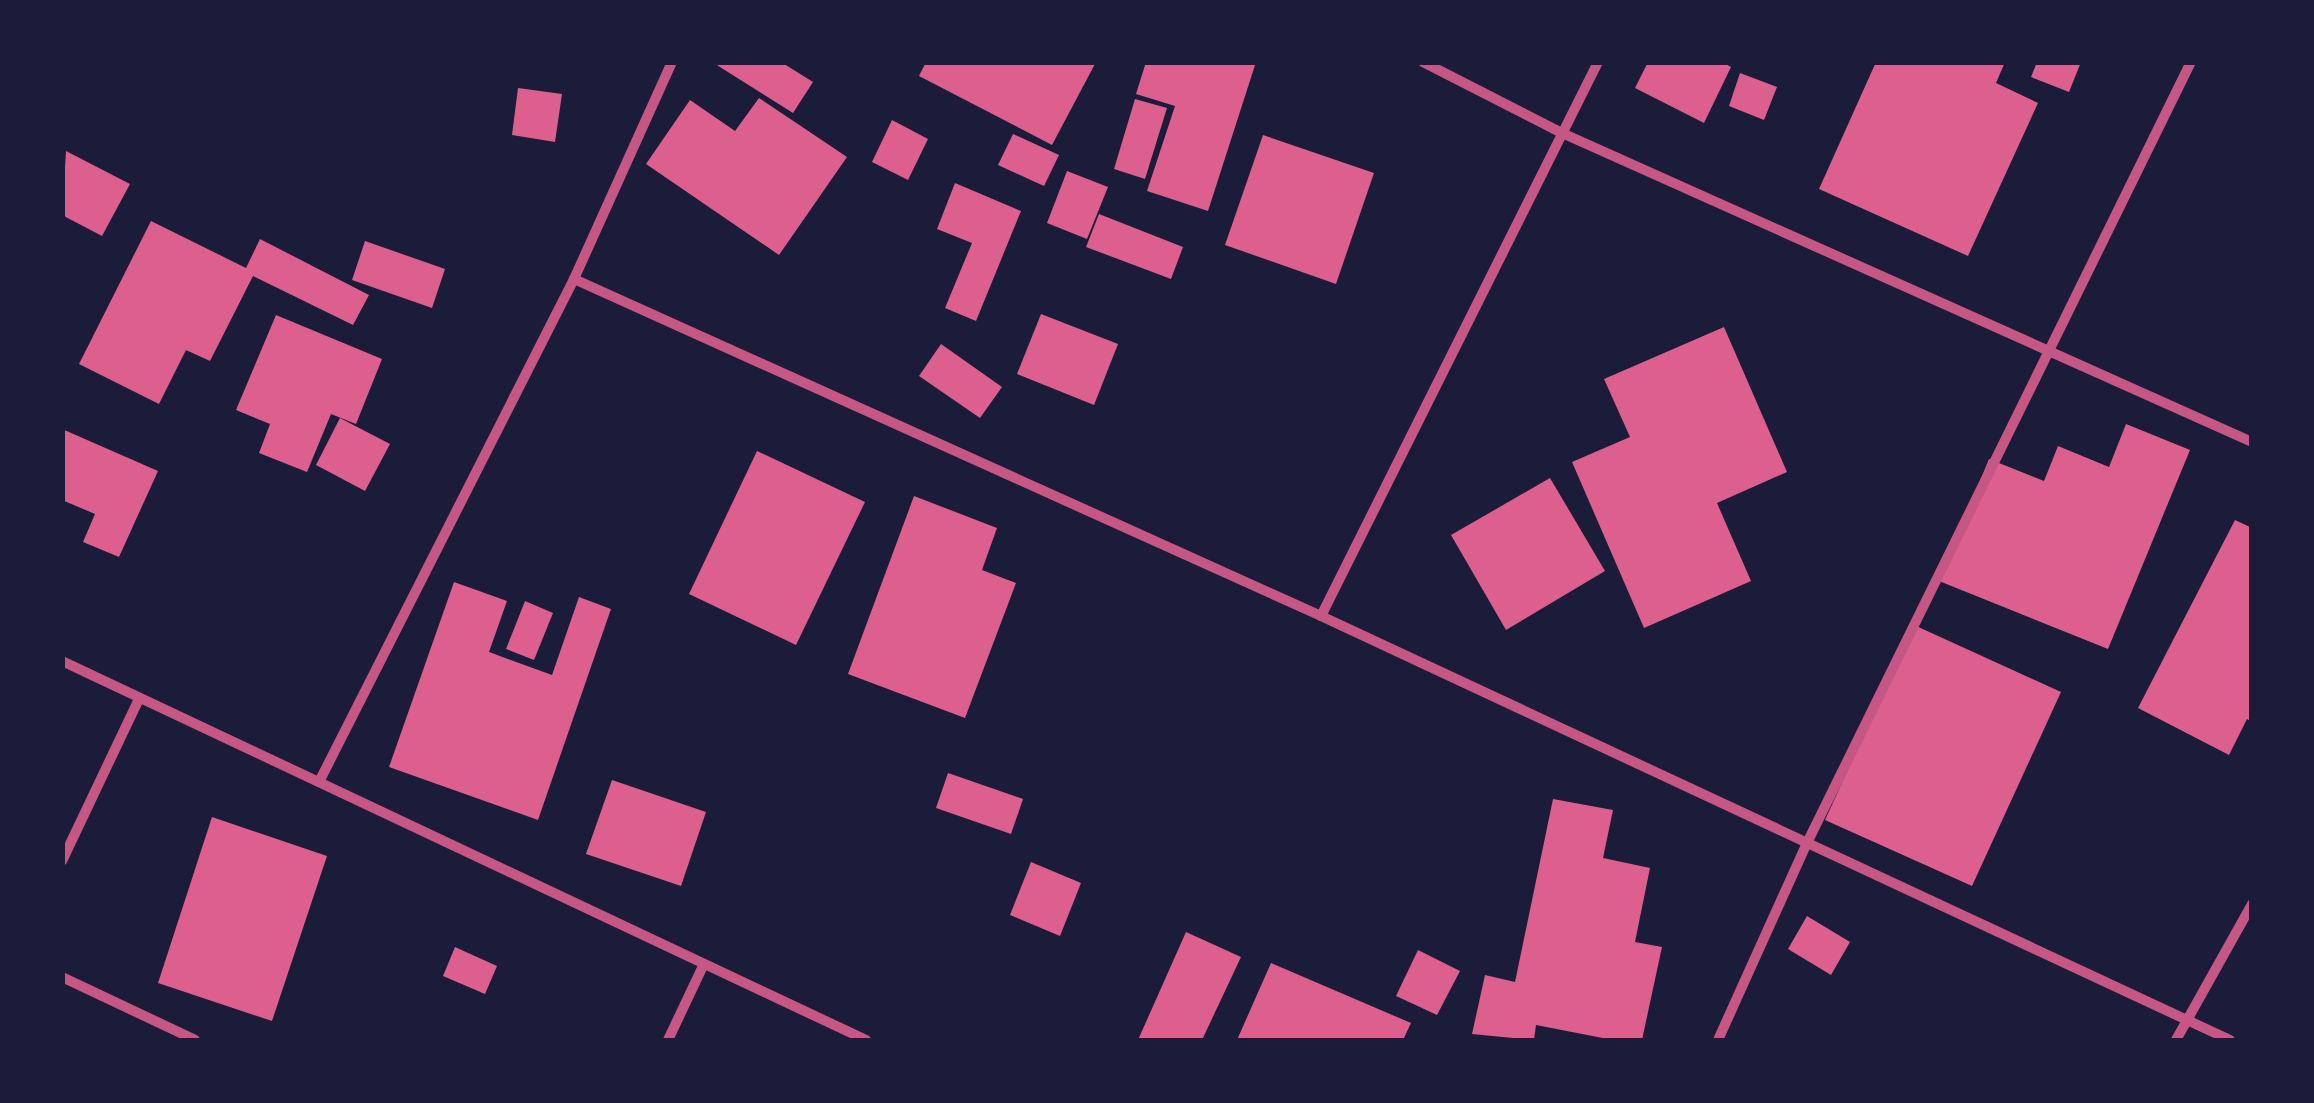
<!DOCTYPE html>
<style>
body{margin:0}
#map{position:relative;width:2314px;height:1103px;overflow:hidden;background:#1b1b3a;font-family:Literata,serif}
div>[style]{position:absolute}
.building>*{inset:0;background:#dd5f8e}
.minor>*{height:10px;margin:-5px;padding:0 5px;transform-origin:5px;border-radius:5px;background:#c65784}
span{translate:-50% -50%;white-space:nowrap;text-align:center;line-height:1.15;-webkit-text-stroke:10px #1b1b3a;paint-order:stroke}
.frame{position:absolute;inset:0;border:65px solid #1b1b3a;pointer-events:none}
</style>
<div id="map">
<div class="building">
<div style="clip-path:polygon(712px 62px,781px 62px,813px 82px,793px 113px)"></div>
<div style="clip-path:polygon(926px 62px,1096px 62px,1052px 145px,919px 76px)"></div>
<div style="clip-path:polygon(1146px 62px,1256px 62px,1208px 211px,1147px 191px,1175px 106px,1136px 94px)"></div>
<div style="clip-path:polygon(1648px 62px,1722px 62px,1731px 67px,1704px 123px,1635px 88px)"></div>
<div style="clip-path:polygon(1876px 62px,2005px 62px,1996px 83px,2038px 103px,1968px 256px,1819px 189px)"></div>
<div style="clip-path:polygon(2037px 62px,2081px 62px,2069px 92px,2031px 77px)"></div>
<div style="clip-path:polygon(1740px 73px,1777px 87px,1764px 120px,1729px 106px)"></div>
<div style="clip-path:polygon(518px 88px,562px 94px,555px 142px,512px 135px)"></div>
<div style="clip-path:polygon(759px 98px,847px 157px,779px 255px,646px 164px,690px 100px,735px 131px)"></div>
<div style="clip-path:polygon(1135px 99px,1167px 108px,1145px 179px,1114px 169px)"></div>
<div style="clip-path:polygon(892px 120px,928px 139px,908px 180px,872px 162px)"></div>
<div style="clip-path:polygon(1013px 134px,1059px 155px,1044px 186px,998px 165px)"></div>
<div style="clip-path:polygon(1263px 135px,1374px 173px,1336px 284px,1225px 245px)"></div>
<div style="clip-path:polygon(66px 151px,130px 184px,102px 236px,62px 215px)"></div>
<div style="clip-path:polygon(1067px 171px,1108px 187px,1087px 239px,1047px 223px)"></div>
<div style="clip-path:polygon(955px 183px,1021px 211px,976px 321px,945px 308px,972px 243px,937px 229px)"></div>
<div style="clip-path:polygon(1099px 214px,1183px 247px,1171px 279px,1086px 247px)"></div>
<div style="clip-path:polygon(151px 221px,246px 268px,260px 239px,369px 295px,353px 325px,253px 276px,210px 361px,186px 350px,159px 404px,79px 364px)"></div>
<div style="clip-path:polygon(365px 241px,445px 269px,432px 308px,352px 280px)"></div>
<div style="clip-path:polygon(1041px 314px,1118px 344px,1094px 405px,1017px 374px)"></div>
<div style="clip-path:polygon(276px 315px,382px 359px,356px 424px,331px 414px,307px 472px,259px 453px,270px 424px,236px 410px)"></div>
<div style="clip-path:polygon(1724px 327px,1787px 472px,1717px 503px,1751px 581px,1644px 628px,1572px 462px,1630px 437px,1604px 379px)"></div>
<div style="clip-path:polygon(941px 344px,1002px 387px,980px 418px,919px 376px)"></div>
<div style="clip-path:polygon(340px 418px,390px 444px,365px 491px,316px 465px)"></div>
<div style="clip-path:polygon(2126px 424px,2190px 450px,2108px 649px,1939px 581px,1989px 459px,2044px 481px,2058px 446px,2109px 467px)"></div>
<div style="clip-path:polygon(62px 429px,158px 471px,119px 557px,83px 542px,95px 514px,62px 500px)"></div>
<div style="clip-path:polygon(757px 451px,865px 502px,796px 645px,689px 594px)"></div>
<div style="clip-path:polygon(1550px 478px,1605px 571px,1506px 630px,1451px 535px)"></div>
<div style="clip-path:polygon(914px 496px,997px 528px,982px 570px,1016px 583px,965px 718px,848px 674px)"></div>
<div style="clip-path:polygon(2235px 520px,2252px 528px,2252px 722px,2247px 719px,2229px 755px,2138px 708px)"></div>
<div style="clip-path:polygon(454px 582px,507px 601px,489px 652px,552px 675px,579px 597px,611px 609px,538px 820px,389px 767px)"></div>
<div style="clip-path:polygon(525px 601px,553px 613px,534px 660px,506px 649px)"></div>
<div style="clip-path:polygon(1914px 625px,2061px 692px,1972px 886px,1825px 820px)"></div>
<div style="clip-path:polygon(948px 773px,1023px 799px,1011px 834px,936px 808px)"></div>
<div style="clip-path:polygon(612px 780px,706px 812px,681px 886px,586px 854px)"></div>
<div style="clip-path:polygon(1553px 799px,1613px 810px,1603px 858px,1650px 868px,1635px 942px,1662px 947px,1642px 1040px,1613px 1040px,1536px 1025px,1534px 1040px,1472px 1034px,1485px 975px,1515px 982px)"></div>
<div style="clip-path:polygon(212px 817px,327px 856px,272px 1021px,158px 983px)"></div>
<div style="clip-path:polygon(1031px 862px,1081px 883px,1060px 936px,1010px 915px)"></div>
<div style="clip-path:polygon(1807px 916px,1850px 942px,1831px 975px,1788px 949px)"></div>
<div style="clip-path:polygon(1186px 932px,1241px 957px,1202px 1040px,1138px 1040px)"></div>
<div style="clip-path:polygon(455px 947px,497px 966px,485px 994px,443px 976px)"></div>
<div style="clip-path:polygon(1418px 950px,1460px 971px,1437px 1015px,1396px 996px)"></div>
<div style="clip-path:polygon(1271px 963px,1411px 1023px,1403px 1040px,1237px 1040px)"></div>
</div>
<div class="minor">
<div style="left:1423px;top:62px;width:156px;rotate:27.1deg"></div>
<div style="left:1562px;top:133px;width:756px;rotate:24.12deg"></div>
<div style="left:574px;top:279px;width:819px;rotate:24.28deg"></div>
<div style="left:1321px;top:616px;width:1003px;rotate:25.01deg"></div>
<div style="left:1321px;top:616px;width:619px;rotate:-63.43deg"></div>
<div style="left:62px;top:661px;width:889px;rotate:25.24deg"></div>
<div style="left:319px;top:782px;width:564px;rotate:-63.12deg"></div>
<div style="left:574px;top:279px;width:238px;rotate:-65.7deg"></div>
<div style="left:62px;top:861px;width:179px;rotate:-64.6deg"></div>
<div style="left:62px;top:977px;width:147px;rotate:25.3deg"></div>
<div style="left:668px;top:1040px;width:84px;rotate:-64.7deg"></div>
<div style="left:1718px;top:1040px;width:214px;rotate:-65.7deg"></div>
<div style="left:1806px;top:845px;width:873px;rotate:-63.82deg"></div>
<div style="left:2176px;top:1040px;width:156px;rotate:-60.8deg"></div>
</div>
<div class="frame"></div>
</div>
